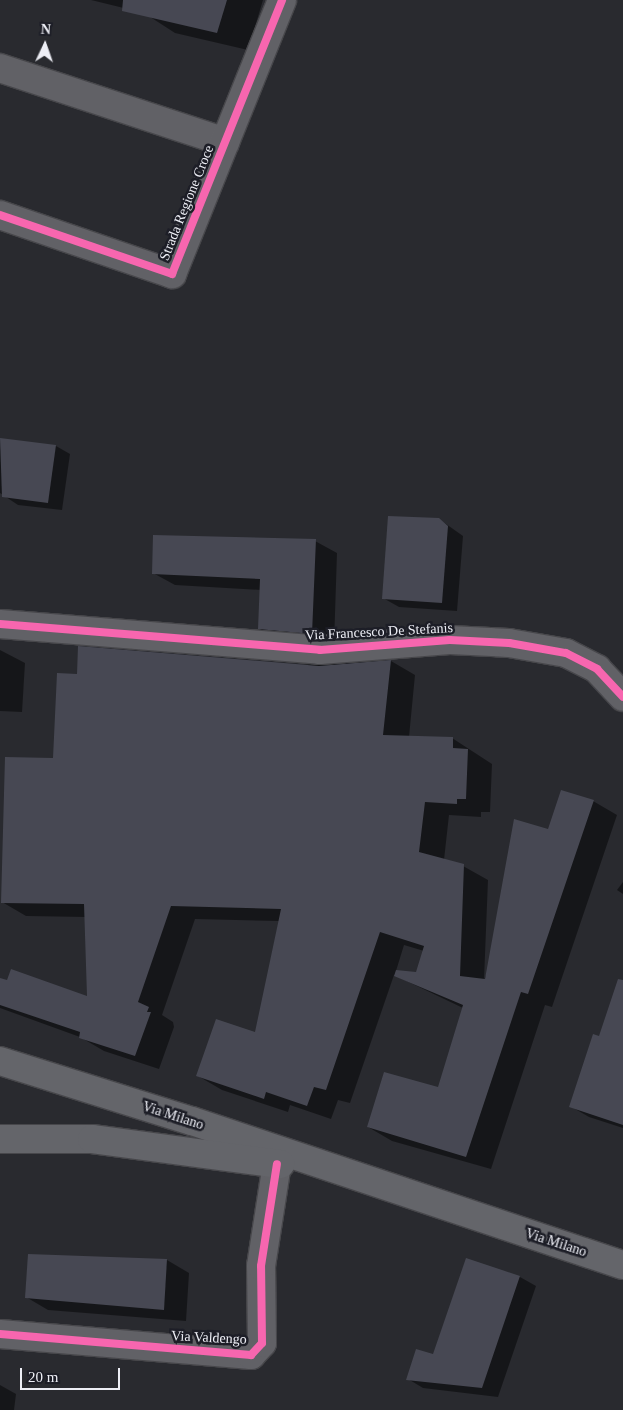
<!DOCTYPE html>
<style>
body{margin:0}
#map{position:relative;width:623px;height:1410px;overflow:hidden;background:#292a2f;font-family:"Times New Roman",serif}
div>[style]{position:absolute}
.shadow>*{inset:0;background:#0007}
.building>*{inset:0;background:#474853}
.roads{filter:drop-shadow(1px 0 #47474b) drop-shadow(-1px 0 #47474b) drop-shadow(0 1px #47474b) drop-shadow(0 -1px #47474b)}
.minor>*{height:28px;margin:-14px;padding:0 14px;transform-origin:14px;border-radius:14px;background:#616166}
.secondary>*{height:28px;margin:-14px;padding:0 14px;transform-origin:14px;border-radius:14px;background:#64656a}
.cycleway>*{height:8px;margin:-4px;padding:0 4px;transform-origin:4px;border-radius:4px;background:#f766af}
span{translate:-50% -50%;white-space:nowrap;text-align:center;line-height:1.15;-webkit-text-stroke:5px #1d1e27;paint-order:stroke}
.street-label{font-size:14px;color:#edeef5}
.north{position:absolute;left:20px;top:20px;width:50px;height:50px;-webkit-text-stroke:4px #1d1e27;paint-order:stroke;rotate:3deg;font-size:14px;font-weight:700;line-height:20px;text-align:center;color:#edeef5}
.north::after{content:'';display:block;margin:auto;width:18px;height:22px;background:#edeef5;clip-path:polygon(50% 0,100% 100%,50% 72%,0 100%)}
.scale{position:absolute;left:20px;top:1368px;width:100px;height:22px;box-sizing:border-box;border:2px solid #edeef5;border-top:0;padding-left:6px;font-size:15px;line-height:18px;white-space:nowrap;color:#edeef5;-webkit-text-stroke:4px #1d1e27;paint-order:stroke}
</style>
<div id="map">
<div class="shadow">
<div style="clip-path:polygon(91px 0,263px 0,248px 50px,175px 33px,144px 13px)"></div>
<div style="clip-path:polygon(0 439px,56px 446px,70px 454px,62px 510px,18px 505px,0 493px)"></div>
<div style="clip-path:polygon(439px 519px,463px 536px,457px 611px,399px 607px,383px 598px)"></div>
<div style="clip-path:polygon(315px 541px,337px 553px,334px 645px,282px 641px,260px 629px,261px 590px,175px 585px,153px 573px)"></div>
<div style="clip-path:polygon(0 650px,25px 663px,22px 712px,0 711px)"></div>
<div style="clip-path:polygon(evenodd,391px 661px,415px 675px,409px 737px,452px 738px,492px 764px,490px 812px,481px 812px,481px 817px,449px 815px,444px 860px,463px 866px,488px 880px,484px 980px,548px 830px,593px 801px,617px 815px,552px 1007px,545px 1005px,491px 1169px,392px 1141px,368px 1127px,439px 1089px,463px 1008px,394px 975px,350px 1103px,338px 1100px,331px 1119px,290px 1105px,288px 1112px,222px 1090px,198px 1076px,256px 1034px,279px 921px,195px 919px,162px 1015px,173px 1022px,174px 1027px,159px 1069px,104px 1051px,80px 1037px,0 1008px,0 979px,89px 998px,86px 917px,26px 916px,2px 902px,54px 759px,78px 675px,391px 661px,404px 945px,424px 951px,417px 973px,396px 971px,404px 945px)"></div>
<div style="clip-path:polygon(623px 882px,623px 894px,617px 890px)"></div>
<div style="clip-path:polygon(623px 1018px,623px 1128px,589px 1117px,570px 1106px,600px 1038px)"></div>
<div style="clip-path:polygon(29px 1256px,167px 1260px,189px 1273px,186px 1321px,48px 1310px,26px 1297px)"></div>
<div style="clip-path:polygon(467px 1260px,520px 1277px,536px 1286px,498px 1397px,423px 1388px,408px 1379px,434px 1356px)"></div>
<div style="clip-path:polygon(0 1385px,16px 1394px,14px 1410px,0 1410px)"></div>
</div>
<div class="building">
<div style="clip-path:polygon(123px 0,227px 0,217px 33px,122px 11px)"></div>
<div style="clip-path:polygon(0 438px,56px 445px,48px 503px,2px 497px)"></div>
<div style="clip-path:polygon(388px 516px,439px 518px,448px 526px,442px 603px,382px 599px)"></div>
<div style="clip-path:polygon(153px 535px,316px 539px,312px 634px,258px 629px,260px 579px,152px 574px)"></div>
<div style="clip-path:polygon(78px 646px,319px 666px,391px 660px,383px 735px,453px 737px,453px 748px,468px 749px,466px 799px,457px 799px,457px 804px,425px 802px,419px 852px,464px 864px,460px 976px,485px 979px,514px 819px,548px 829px,561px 790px,594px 800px,528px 994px,521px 992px,466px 1157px,367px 1127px,384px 1072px,438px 1087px,463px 1005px,394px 976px,396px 970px,416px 972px,424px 946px,380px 932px,326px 1090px,314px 1087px,307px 1106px,266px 1092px,264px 1099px,196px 1076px,216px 1019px,255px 1032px,281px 909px,171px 906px,138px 1002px,149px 1007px,147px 1012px,151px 1012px,135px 1056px,79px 1038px,80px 1032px,0 1005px,0 978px,7px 980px,11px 969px,87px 996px,84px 904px,1px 903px,5px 757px,53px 758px,57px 673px,77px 674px)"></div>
<div style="clip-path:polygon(618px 979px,623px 980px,623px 1125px,569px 1107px,593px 1034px,599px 1036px)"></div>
<div style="clip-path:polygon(28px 1254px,167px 1259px,164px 1310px,25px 1298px)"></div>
<div style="clip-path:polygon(466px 1258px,520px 1276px,482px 1388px,406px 1380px,416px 1349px,433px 1354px)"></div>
</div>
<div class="roads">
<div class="minor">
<div style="left:0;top:68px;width:237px;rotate:18.2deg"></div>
<div style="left:0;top:215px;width:182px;rotate:18.9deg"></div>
<div style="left:172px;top:274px;width:295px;rotate:-68.1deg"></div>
<div style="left:0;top:624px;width:321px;rotate:4.6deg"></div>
<div style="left:320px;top:650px;width:130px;rotate:-4.4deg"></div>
<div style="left:450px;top:640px;width:59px;rotate:2.9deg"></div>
<div style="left:509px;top:643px;width:58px;rotate:10deg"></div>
<div style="left:566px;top:653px;width:35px;rotate:27deg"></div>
<div style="left:597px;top:669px;width:38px;rotate:47deg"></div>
<div style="left:0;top:1334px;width:252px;rotate:4.8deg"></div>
<div style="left:251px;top:1355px;width:16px;rotate:-47deg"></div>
<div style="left:262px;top:1343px;width:77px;rotate:-90.7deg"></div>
<div style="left:261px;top:1266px;width:103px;rotate:-81.1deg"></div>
</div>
<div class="secondary">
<div style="left:0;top:1061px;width:201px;rotate:17.4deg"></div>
<div style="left:192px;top:1121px;width:454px;rotate:18.5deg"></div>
<div style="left:0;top:1139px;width:92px"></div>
<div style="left:92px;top:1139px;width:190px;rotate:7.6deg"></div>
</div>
</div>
<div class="cycleway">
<div style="left:0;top:215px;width:182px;rotate:18.9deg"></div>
<div style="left:172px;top:274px;width:295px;rotate:-68.1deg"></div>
<div style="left:0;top:624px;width:321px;rotate:4.6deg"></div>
<div style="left:320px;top:650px;width:130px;rotate:-4.4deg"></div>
<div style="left:450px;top:640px;width:59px;rotate:2.9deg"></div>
<div style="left:509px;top:643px;width:58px;rotate:10deg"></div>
<div style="left:566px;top:653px;width:35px;rotate:27deg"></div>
<div style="left:597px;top:669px;width:38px;rotate:47deg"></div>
<div style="left:0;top:1334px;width:252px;rotate:4.8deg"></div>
<div style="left:251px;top:1355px;width:16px;rotate:-47deg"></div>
<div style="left:262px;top:1343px;width:77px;rotate:-90.7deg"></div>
<div style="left:261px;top:1266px;width:103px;rotate:-81.1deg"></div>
</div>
<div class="street-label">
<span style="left:187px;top:203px;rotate:-68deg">Strada Regione Croce</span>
<span style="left:379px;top:632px;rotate:-3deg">Via Francesco De Stefanis</span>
<span style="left:173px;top:1116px;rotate:18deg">Via Milano</span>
<span style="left:556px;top:1243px;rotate:18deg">Via Milano</span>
<span style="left:209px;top:1338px;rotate:3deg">Via Valdengo</span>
</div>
<div class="north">N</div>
<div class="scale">20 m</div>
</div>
